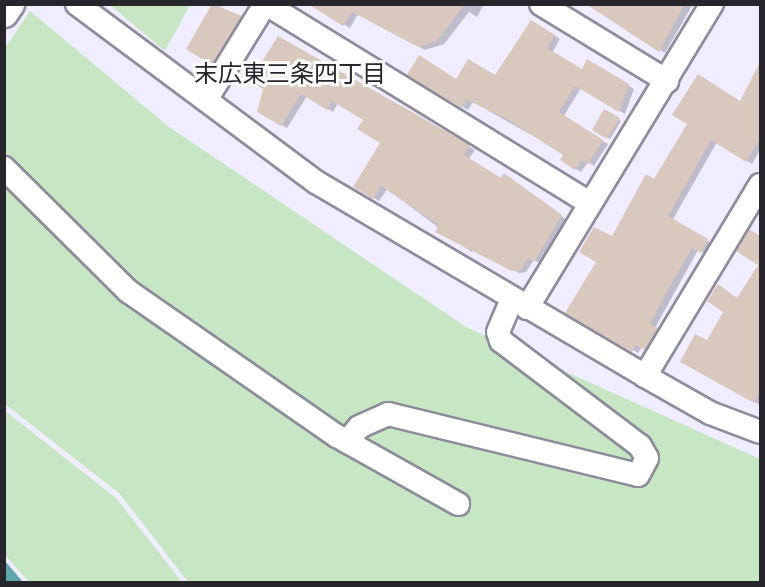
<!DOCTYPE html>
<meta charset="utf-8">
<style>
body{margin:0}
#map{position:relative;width:765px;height:587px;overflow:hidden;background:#efedff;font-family:"Space Grotesk","Noto Sans JP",sans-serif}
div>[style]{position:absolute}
.green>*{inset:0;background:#c7e6c4}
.water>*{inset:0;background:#60a4ad}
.shadow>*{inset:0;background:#0003}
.building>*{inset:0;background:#d9c8bd}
.roads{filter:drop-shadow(2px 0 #8e8c9c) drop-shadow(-2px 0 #8e8c9c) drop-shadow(0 2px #8e8c9c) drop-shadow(0 -2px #8e8c9c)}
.minor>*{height:22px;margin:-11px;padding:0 11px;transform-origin:11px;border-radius:11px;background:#fff}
.major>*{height:28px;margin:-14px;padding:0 14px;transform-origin:14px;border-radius:14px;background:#fff}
span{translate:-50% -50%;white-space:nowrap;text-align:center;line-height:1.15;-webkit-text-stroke:6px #fcfcfc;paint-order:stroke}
.neighbourhood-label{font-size:24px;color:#26262c}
.frame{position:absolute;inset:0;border:6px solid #26262c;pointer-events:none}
</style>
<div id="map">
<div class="green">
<div style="clip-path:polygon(110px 5px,190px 5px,165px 51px)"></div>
<div style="clip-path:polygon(30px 11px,169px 127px,466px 327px,760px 459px,760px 582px,188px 582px,120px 494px,5px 404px,5px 48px)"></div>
<div style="clip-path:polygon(4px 410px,116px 498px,182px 582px,29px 582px,5px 555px)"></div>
</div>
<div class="water">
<div style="clip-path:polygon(5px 561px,23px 582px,5px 582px)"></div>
</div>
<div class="shadow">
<div style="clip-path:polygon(214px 4px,247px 20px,218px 67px,188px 49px)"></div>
<div style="clip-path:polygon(311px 4px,484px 4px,477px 17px,469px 12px,444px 44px,425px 50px,358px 14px,350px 28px)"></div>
<div style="clip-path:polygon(591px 4px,693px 4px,665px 53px)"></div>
<div style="clip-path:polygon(532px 22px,560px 39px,552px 53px,582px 71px,588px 61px,634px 89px,625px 114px,581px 88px,563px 117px,608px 144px,594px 166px,588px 162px,581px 172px,562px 160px,565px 154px,473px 102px,468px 110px,409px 74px,457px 81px,495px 76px)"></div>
<div style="clip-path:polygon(279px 38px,475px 150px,468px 160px,502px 180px,510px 179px,567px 220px,541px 264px,534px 260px,526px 272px,519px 273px,475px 247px,472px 252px,467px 249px,387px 189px,379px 201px,355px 186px,382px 143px,365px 119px,338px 103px,333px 112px,307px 96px,287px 128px,259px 111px)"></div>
<div style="clip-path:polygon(760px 67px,760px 150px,752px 164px,717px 142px,672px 221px,713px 244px,707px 255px,698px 250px,655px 328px,662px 333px,651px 351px,642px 347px,638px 353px,567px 312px,612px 238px,655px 182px,740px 103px)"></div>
<div style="clip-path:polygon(605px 111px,621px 121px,610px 139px,594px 130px)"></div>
<div style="clip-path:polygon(750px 231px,760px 237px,760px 405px,682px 361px,707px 342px,760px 264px)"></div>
</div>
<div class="building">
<div style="clip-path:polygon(212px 4px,242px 16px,211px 65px,186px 49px)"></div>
<div style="clip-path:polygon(308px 4px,465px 4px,437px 41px,418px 47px,352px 12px,343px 26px)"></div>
<div style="clip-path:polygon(586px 4px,685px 4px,659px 52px)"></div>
<div style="clip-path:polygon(531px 20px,555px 35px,547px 48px,582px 69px,587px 59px,629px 84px,619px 112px,575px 86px,559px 112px,603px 140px,588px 164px,582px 160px,575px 170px,560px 160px,563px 155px,507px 119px,467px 100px,462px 108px,407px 75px,419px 55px,456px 79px,468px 59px,495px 75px)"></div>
<div style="clip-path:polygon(278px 36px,470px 145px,464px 155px,501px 178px,504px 173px,562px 215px,534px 262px,528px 258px,521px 270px,512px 271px,435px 232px,439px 225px,381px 186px,373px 199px,353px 187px,380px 143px,357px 129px,363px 120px,332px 101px,327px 110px,301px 94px,281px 126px,257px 112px,263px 89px,250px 81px)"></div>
<div style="clip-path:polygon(760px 62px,760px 139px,746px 162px,711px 140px,668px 216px,708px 239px,701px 253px,692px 248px,665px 295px,650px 324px,658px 328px,645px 350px,636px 345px,632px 352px,565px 313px,596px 262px,579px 252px,594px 227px,612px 236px,646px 174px,654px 179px,687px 124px,672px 115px,698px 74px,740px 101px)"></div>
<div style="clip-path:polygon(604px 109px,620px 118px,607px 139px,592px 130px)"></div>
<div style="clip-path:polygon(749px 229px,760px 236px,760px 391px,754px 403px,680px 362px,695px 334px,707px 340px,723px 312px,707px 301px,718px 284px,737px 298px,758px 265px,736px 251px)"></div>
</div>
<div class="roads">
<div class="minor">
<div style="left:77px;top:4px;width:298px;rotate:36.7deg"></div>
<div style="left:316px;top:182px;width:382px;rotate:30.5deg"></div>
<div style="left:645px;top:376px;width:75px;rotate:29.6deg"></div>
<div style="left:710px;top:413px;width:53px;rotate:20.8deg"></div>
<div style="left:266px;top:4px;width:380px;rotate:31.6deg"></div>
<div style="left:541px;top:4px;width:148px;rotate:31.4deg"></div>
<div style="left:206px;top:100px;width:113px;rotate:-58.4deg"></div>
<div style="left:4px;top:168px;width:175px;rotate:44.8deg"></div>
<div style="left:128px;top:291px;width:254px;rotate:34.8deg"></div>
<div style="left:337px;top:436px;width:139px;rotate:29.3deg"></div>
<div style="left:527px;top:308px;width:356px;rotate:-58.7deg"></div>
<div style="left:645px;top:376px;width:223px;rotate:-58.9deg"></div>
<div style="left:347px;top:442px;width:19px;rotate:-51deg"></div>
<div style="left:359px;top:427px;width:32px;rotate:-24deg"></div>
<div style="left:388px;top:414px;width:257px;rotate:13.7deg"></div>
<div style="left:638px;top:475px;width:19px;rotate:-62deg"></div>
<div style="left:647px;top:458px;width:14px;rotate:-120deg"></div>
<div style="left:640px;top:446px;width:174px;rotate:-142.9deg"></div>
<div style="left:501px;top:341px;width:9px;rotate:-108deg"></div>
<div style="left:498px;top:332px;width:36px;rotate:-67deg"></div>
</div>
<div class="major">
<div style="left:4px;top:13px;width:11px;rotate:-56deg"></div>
</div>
</div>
<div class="neighbourhood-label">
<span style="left:290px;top:74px">末広東三条四丁目</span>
</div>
<div class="frame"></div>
</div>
